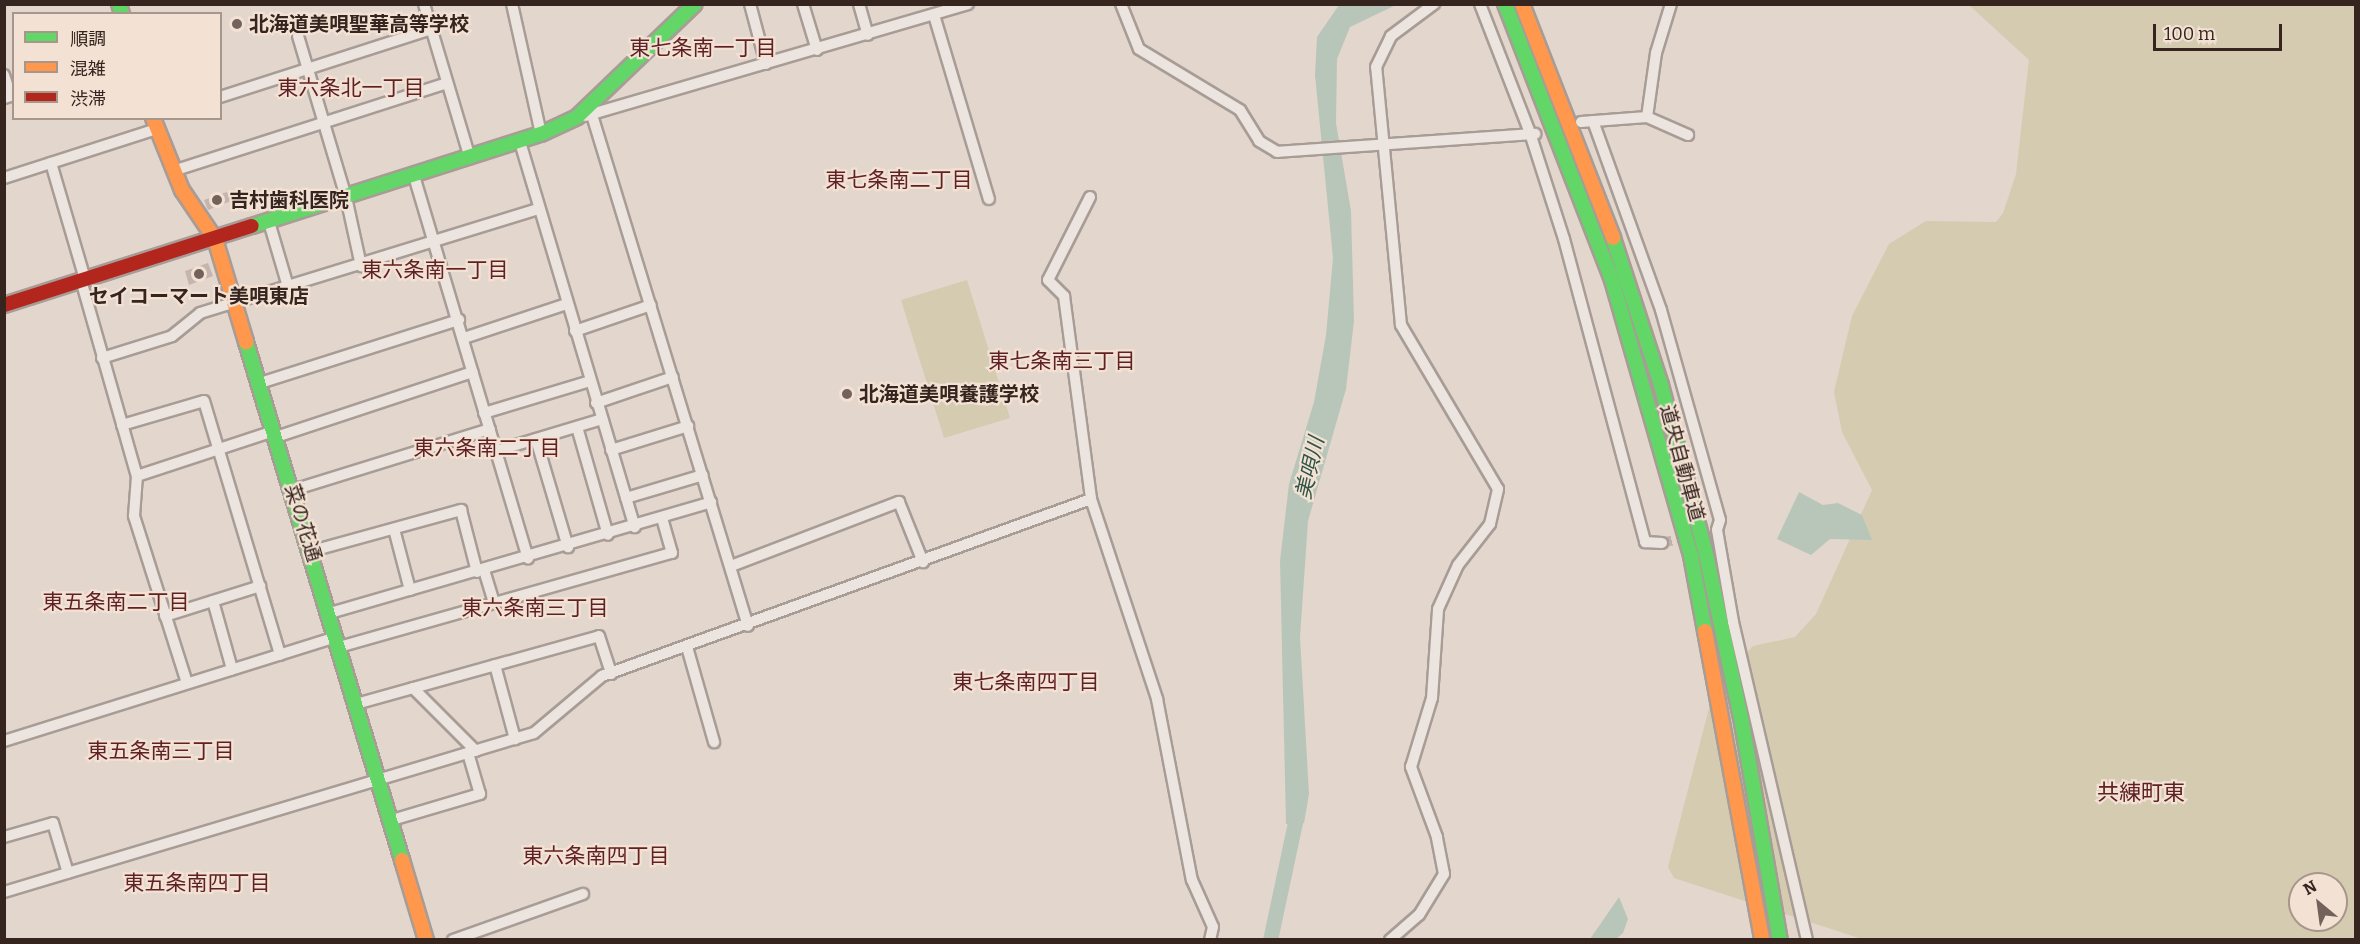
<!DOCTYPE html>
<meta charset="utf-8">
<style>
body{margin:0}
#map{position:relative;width:2360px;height:944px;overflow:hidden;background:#e3d6cd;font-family:Bitter,"Noto Sans JP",serif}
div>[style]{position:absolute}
.green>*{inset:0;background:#d5cbb0}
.water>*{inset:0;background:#b8c6b9}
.river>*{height:15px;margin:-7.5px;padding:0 7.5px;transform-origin:7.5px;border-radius:7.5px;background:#b8c6b9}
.building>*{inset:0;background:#c6b4ae}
.street-tunnel>*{height:10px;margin-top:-5px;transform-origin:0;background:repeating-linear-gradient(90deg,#c0b2aa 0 10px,transparent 0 15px)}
.roads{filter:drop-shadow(2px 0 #a89c96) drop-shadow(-2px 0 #a89c96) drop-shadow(0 2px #a89c96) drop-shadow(0 -2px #a89c96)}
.street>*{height:10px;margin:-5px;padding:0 5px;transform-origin:5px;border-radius:5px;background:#ece4df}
.fast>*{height:14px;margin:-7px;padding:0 7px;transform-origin:7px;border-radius:7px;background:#63d668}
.slow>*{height:14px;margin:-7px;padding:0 7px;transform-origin:7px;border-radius:7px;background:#ff974d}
.jam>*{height:14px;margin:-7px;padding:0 7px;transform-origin:7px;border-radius:7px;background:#b3261e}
.dots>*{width:16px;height:16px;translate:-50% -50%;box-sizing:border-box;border:3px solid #f3e2d4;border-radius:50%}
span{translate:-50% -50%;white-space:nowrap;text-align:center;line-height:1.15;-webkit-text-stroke:4.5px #f3e2d4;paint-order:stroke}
.poi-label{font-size:20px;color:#36241f;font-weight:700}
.left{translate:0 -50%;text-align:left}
.street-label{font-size:20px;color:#36241f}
.neighbourhood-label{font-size:21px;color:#602125}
.water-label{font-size:21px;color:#2f5548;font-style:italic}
.quarter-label{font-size:22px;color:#602125}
.frame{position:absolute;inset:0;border:6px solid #36241f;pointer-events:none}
.legend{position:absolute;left:12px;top:12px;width:210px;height:108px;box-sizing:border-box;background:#f3e2d4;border:2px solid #a7968c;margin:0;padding:8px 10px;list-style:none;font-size:18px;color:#36241f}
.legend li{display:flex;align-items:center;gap:12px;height:30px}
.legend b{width:30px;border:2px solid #a7968c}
.north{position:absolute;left:2288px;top:872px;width:60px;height:60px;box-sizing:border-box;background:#f3e2d4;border:2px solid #a7968c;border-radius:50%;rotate:331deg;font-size:16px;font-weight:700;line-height:24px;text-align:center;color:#36241f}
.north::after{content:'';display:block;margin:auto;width:21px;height:27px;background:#73625c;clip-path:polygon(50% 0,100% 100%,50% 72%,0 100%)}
.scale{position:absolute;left:2153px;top:24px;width:129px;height:27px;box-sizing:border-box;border:3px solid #36241f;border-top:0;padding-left:8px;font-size:18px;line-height:21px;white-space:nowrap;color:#36241f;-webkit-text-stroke:4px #f3e2d4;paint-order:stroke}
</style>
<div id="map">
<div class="green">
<div style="clip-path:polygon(evenodd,1969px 5px,2355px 5px,2355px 939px,1862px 939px,1674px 878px,1668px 867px,1714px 689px,1753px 646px,1795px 637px,1816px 614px,1872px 490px,1842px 432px,1834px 392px,1852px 316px,1889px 244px,1926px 221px,1996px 222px,2003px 213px,2016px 174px,2029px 60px,1969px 5px,2300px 884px,2336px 884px,2336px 920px,2300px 920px,2300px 884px)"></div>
<div style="clip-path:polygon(967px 280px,1010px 418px,944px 438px,901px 300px)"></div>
</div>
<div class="water">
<div style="clip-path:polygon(1339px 5px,1396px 5px,1350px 27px,1337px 59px,1336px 123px,1351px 211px,1354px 321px,1346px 389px,1308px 521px,1300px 637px,1309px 794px,1304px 823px,1286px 824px,1280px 561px,1289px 484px,1314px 402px,1326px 335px,1333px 258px,1315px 75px,1317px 37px)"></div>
<div style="clip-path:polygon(1799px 492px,1823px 505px,1838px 503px,1862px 515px,1872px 540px,1830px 539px,1811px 555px,1777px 539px)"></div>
<div style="clip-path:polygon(1619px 897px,1628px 919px,1623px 933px,1616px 939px,1590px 939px)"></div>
</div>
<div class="river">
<div style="left:1270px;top:940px;width:139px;rotate:-78deg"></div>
</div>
<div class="building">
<div style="clip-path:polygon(227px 192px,231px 201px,208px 210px,204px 200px)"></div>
<div style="clip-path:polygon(208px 263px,213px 276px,189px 285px,185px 271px)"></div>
</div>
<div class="street-tunnel">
<div style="left:1662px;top:543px;width:30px;rotate:-14deg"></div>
</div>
<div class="roads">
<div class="street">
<div style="left:424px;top:4px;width:161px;rotate:73.4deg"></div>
<div style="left:512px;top:4px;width:133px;rotate:77.4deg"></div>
<div style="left:750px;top:4px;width:62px;rotate:75.1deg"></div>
<div style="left:803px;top:4px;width:48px;rotate:73.1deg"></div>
<div style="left:859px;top:4px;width:32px;rotate:74deg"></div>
<div style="left:1121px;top:4px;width:48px;rotate:68.2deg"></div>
<div style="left:1139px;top:49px;width:118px;rotate:31.1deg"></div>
<div style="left:1240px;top:110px;width:36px;rotate:58deg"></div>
<div style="left:1259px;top:141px;width:21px;rotate:31deg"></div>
<div style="left:1277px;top:152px;width:259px;rotate:-4deg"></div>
<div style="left:1480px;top:4px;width:138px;rotate:68.8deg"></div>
<div style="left:1530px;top:133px;width:111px;rotate:72.2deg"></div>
<div style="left:1564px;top:239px;width:314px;rotate:75deg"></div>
<div style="left:1645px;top:542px;width:17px;rotate:3deg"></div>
<div style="left:934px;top:15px;width:192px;rotate:73.4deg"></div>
<div style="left:298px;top:36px;width:168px;rotate:73.4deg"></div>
<div style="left:346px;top:197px;width:71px;rotate:77.7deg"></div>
<div style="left:4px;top:75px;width:22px;rotate:72deg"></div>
<div style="left:11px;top:96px;width:7px;rotate:164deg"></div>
<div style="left:220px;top:97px;width:223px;rotate:-17.8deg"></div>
<div style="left:592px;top:115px;width:534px;rotate:73.02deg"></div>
<div style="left:585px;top:116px;width:399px;rotate:-16.3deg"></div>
<div style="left:1647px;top:117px;width:65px;rotate:-82deg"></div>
<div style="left:1656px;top:53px;width:51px;rotate:-73deg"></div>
<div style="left:1593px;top:121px;width:201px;rotate:70.2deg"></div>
<div style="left:1661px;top:310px;width:218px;rotate:74.3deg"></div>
<div style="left:1720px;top:520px;width:10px;rotate:107deg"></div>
<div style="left:1717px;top:530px;width:93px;rotate:80.1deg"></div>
<div style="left:1733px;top:622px;width:326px;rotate:76.9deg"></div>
<div style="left:1581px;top:122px;width:66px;rotate:-4.3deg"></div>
<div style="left:1647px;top:117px;width:45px;rotate:23.7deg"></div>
<div style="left:520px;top:142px;width:402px;rotate:73.4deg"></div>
<div style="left:51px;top:163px;width:121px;rotate:73.7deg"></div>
<div style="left:173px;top:171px;width:288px;rotate:-17.8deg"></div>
<div style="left:414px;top:176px;width:399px;rotate:73.4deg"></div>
<div style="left:4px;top:178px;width:161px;rotate:-17.8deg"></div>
<div style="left:1090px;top:197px;width:93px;rotate:116.8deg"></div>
<div style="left:1048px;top:280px;width:23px;rotate:45deg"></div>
<div style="left:1064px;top:296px;width:205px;rotate:82.4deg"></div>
<div style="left:1091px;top:499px;width:211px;rotate:71.7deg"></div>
<div style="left:1157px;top:699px;width:184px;rotate:79.1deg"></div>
<div style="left:1192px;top:880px;width:51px;rotate:65.9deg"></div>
<div style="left:1213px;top:927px;width:13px;rotate:103deg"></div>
<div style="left:269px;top:222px;width:71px;rotate:73.6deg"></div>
<div style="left:81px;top:280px;width:204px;rotate:74.1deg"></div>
<div style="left:137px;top:476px;width:40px;rotate:94.3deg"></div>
<div style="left:134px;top:516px;width:175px;rotate:72.4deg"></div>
<div style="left:575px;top:331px;width:80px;rotate:-18.9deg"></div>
<div style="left:464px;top:338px;width:108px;rotate:-18.3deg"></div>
<div style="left:102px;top:358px;width:73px;rotate:-17.4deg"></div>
<div style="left:172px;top:336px;width:36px;rotate:-39deg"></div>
<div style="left:200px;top:313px;width:355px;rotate:-17.1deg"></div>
<div style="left:260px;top:383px;width:209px;rotate:-17.6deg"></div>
<div style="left:596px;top:403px;width:81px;rotate:-18.7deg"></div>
<div style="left:484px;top:413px;width:111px;rotate:-16.8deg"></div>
<div style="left:122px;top:425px;width:85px;rotate:-16.3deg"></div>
<div style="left:204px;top:401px;width:265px;rotate:73.3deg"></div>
<div style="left:577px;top:427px;width:112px;rotate:74deg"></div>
<div style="left:276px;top:437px;width:207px;rotate:-18.3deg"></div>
<div style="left:536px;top:439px;width:113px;rotate:73.5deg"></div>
<div style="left:611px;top:450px;width:81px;rotate:-17.3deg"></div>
<div style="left:496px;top:451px;width:111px;rotate:-16.8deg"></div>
<div style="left:137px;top:476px;width:144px;rotate:-18.2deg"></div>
<div style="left:293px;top:490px;width:206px;rotate:-17.2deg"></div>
<div style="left:626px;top:498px;width:80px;rotate:-16.6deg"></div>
<div style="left:394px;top:529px;width:63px;rotate:75.3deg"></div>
<div style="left:312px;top:551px;width:155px;rotate:-15.4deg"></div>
<div style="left:461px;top:510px;width:64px;rotate:75.5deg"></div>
<div style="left:731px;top:566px;width:180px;rotate:-20.9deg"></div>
<div style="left:899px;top:502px;width:65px;rotate:68.2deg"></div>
<div style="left:484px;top:570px;width:34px;rotate:73deg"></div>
<div style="left:213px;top:601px;width:71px;rotate:74.4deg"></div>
<div style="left:330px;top:613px;width:397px;rotate:-16.2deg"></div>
<div style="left:165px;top:616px;width:100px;rotate:-17.5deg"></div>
<div style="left:339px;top:647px;width:346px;rotate:-15.8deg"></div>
<div style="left:672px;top:553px;width:37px;rotate:-106deg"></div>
<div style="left:687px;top:647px;width:99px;rotate:74.1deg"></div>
<div style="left:495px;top:665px;width:77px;rotate:74.9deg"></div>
<div style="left:413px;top:688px;width:89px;rotate:45deg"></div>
<div style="left:356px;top:704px;width:252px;rotate:-15.6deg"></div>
<div style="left:599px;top:636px;width:40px;rotate:72deg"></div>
<div style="left:4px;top:741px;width:348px;rotate:-17.4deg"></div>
<div style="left:392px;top:820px;width:92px;rotate:-16.5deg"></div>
<div style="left:480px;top:794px;width:43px;rotate:-106.3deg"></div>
<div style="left:4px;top:837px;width:51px;rotate:-15.9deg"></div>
<div style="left:53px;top:823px;width:52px;rotate:73.3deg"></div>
<div style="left:4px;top:892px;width:553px;rotate:-16.7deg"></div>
<div style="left:534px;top:733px;width:89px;rotate:-40deg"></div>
<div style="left:602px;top:676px;width:520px;rotate:-19.9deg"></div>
<div style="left:453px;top:940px;width:138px;rotate:-19.5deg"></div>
<div style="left:1390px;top:940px;width:38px;rotate:-41deg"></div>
<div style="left:1419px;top:915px;width:48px;rotate:-58.6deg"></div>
<div style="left:1444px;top:874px;width:38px;rotate:-101deg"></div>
<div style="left:1437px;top:837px;width:75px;rotate:-110.4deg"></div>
<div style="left:1411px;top:767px;width:72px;rotate:-73.1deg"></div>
<div style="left:1432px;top:698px;width:89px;rotate:-86.1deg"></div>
<div style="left:1438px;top:609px;width:48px;rotate:-65.6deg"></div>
<div style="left:1458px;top:565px;width:52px;rotate:-52deg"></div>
<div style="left:1490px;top:524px;width:36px;rotate:-77deg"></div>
<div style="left:1498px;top:489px;width:191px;rotate:-120.6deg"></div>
<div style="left:1401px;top:325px;width:259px;rotate:-95.5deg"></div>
<div style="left:1376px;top:67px;width:34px;rotate:-64deg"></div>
<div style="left:1391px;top:36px;width:54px;rotate:-36.7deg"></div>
</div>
<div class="fast">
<div style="left:119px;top:4px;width:10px;rotate:73deg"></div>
<div style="left:1505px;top:4px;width:296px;rotate:68.8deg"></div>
<div style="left:1612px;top:280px;width:287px;rotate:74deg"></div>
<div style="left:1691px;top:556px;width:76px;rotate:79.4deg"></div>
<div style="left:252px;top:226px;width:303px;rotate:-17.7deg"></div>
<div style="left:541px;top:134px;width:40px;rotate:-25deg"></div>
<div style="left:577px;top:117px;width:163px;rotate:-43.8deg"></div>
<div style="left:1613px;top:238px;width:155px;rotate:71.9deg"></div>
<div style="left:1661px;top:385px;width:171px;rotate:75.1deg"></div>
<div style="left:1705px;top:550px;width:177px;rotate:77.9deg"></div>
<div style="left:1742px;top:723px;width:220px;rotate:80.1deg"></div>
<div style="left:246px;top:342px;width:541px;rotate:73.24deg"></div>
</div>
<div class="slow">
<div style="left:1522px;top:4px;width:251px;rotate:68.7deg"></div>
<div style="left:153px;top:118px;width:78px;rotate:68.1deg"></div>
<div style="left:182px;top:190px;width:59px;rotate:56deg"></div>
<div style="left:215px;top:239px;width:108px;rotate:73.2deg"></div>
<div style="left:1705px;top:631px;width:314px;rotate:79.5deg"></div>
<div style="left:402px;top:860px;width:84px;rotate:73.3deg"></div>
</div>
<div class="jam">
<div style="left:4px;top:305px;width:260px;rotate:-17.7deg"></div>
</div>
</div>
<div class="dots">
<div style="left:237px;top:24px;background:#73625c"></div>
<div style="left:217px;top:200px;background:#73625c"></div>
<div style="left:199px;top:274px;background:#73625c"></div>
<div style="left:847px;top:394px;background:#73625c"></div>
</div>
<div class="poi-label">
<span class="left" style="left:249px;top:24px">北海道美唄聖華高等学校</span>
<span class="left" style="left:229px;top:200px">吉村歯科医院</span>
<span style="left:199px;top:296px">セイコーマート美唄東店</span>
<span class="left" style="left:859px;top:394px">北海道美唄養護学校</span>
</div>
<div class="street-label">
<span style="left:1682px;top:463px;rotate:75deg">道央自動車道</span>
<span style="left:303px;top:523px;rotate:73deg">菜の花通</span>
</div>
<div class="neighbourhood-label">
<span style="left:703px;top:48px">東七条南一丁目</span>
<span style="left:351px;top:88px">東六条北一丁目</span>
<span style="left:899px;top:180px">東七条南二丁目</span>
<span style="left:435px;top:270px">東六条南一丁目</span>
<span style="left:1062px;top:361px">東七条南三丁目</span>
<span style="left:487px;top:448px">東六条南二丁目</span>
<span style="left:116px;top:602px">東五条南二丁目</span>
<span style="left:535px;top:608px">東六条南三丁目</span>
<span style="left:1026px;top:682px">東七条南四丁目</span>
<span style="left:161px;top:751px">東五条南三丁目</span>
<span style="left:596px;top:856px">東六条南四丁目</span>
<span style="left:197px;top:883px">東五条南四丁目</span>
</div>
<div class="water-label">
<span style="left:1310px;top:468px;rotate:-77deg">美唄川</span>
</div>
<div class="quarter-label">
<span style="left:2141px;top:793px">共練町東</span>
</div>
<div class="frame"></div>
<ul class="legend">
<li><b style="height:8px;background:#63d668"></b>順調</li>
<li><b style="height:8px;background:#ff974d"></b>混雑</li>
<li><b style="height:8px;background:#b3261e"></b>渋滞</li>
</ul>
<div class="north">N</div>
<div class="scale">100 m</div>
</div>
